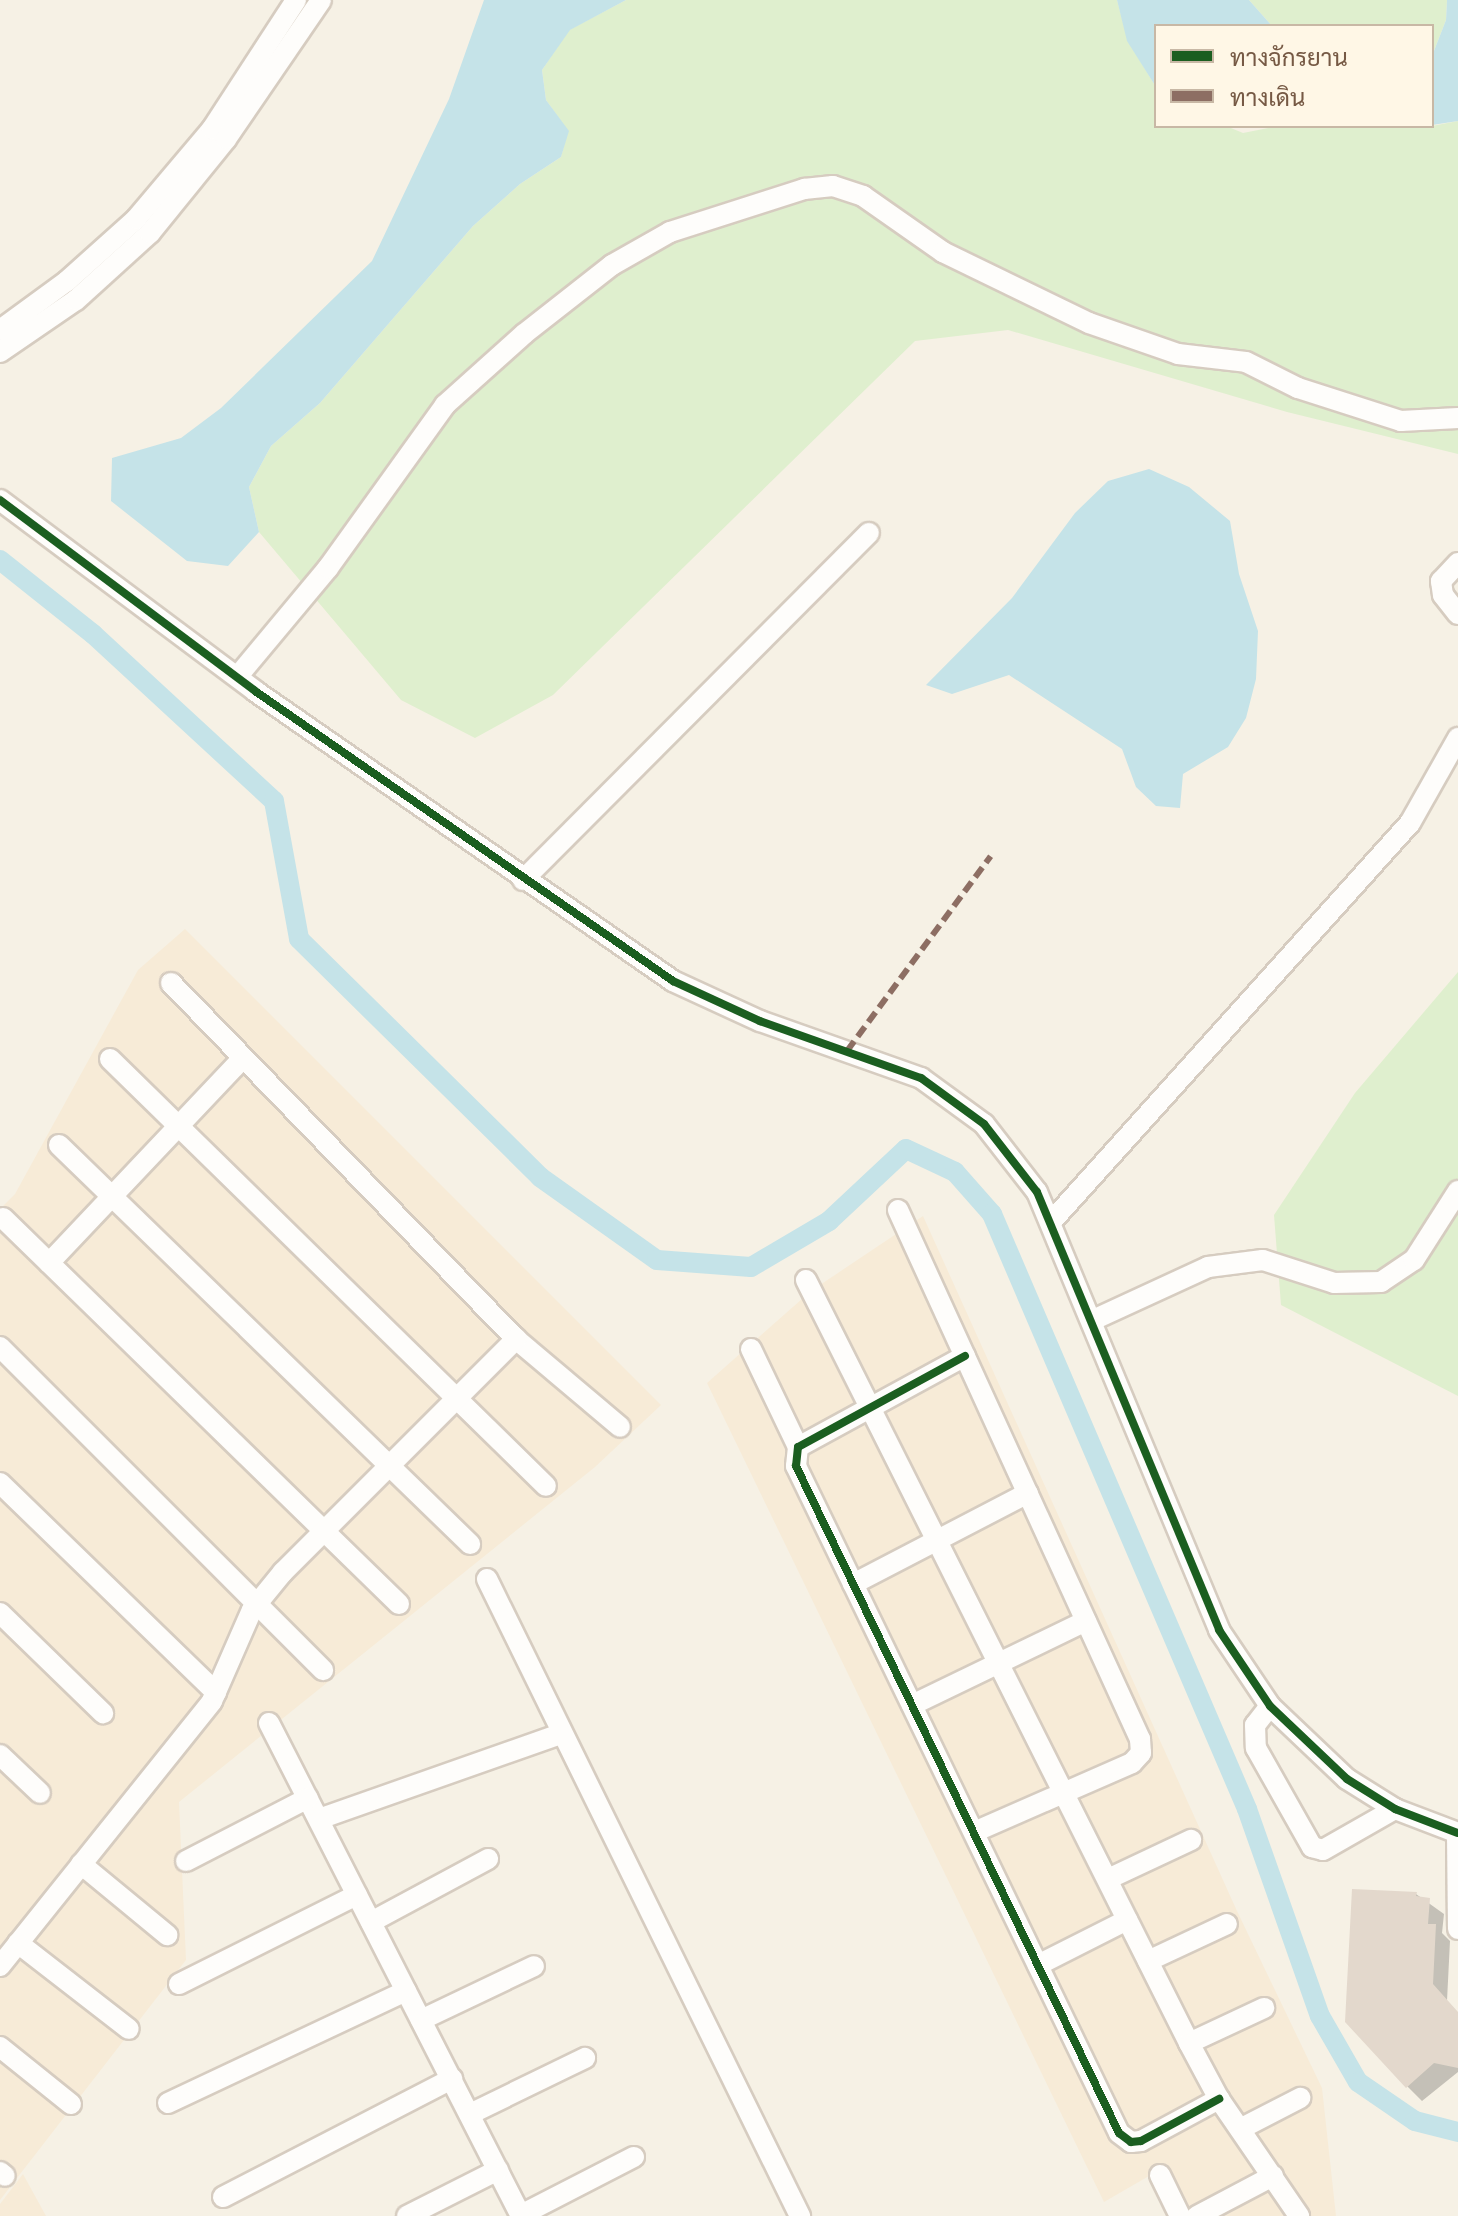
<!DOCTYPE html>
<meta charset="utf-8">
<style>
body{margin:0}
#map{position:relative;width:1458px;height:2216px;overflow:hidden;background:#f6f1e5;font-family:Cabin,Sarabun,sans-serif}
div>[style]{position:absolute}
.residential>*{inset:0;background:#f7ebd7}
.green>*{inset:0;background:#dfefce}
.water>*{inset:0;background:#c5e3e8}
.shadow>*{inset:0;background:#0003}
.canal>*{height:20px;margin:-10px;padding:0 10px;transform-origin:10px;border-radius:10px;background:#c5e3e8}
.building>*{inset:0;background:#e3d8cc}
.roads{filter:drop-shadow(2px 0 #d6ccc0) drop-shadow(-2px 0 #d6ccc0) drop-shadow(0 2px #d6ccc0) drop-shadow(0 -2px #d6ccc0)}
.minor>*{height:20px;margin:-10px;padding:0 10px;transform-origin:10px;border-radius:10px;background:#fefdfb}
.quiet>*{height:6px;margin-top:-3px;transform-origin:0;background:repeating-linear-gradient(90deg,#8d6e63 0 12px,transparent 0 18px)}
.cycleway>*{height:8px;margin:-4px;padding:0 4px;transform-origin:4px;border-radius:4px;background:#1b5e20}
span{translate:-50% -50%;white-space:nowrap;text-align:center;line-height:1.15;-webkit-text-stroke:6px #fff7e6;paint-order:stroke}
.legend{position:absolute;left:1154px;top:24px;width:280px;height:104px;box-sizing:border-box;background:#fff7e6;border:2px solid #c8b8a5;margin:0;padding:10px 14px;list-style:none;font-size:24px;color:#765944}
.legend li{display:flex;align-items:center;gap:16px;height:40px}
.legend b{width:40px;border:2px solid #c8b8a5}
</style>
<div id="map">
<div class="residential">
<div style="clip-path:polygon(185px 929px,661px 1405px,595px 1467px,179px 1802px,186px 1960px,0 2200px,0 1209px,15px 1194px,138px 970px)"></div>
<div style="clip-path:polygon(923px 1216px,1237px 1911px,1322px 2088px,1336px 2216px,1193px 2216px,1168px 2165px,1104px 2202px,707px 1383px,811px 1291px)"></div>
<div style="clip-path:polygon(23px 2174px,46px 2216px,0 2216px,0 2204px)"></div>
</div>
<div class="green">
<div style="clip-path:polygon(626px 0,1117px 0,1128px 41px,1156px 87px,1156px 126px,1226px 126px,1243px 133px,1279px 126px,1432px 126px,1458px 121px,1458px 454px,1287px 412px,1008px 330px,915px 341px,553px 695px,475px 738px,401px 700px,259px 532px,249px 487px,271px 446px,320px 403px,473px 226px,520px 184px,561px 157px,568px 131px,546px 100px,542px 70px,569px 30px)"></div>
<div style="clip-path:polygon(1249px 0,1447px 0,1446px 20px,1432px 56px,1432px 26px,1272px 26px)"></div>
<div style="clip-path:polygon(1458px 972px,1458px 1396px,1281px 1305px,1274px 1215px,1355px 1093px)"></div>
</div>
<div class="water">
<div style="clip-path:polygon(484px 0,626px 0,570px 30px,542px 70px,546px 100px,569px 131px,561px 157px,520px 184px,473px 226px,320px 403px,271px 446px,249px 487px,259px 532px,228px 566px,187px 561px,111px 501px,112px 458px,181px 438px,221px 408px,372px 261px,449px 99px)"></div>
<div style="clip-path:polygon(1117px 0,1249px 0,1272px 26px,1156px 26px,1156px 87px,1127px 41px)"></div>
<div style="clip-path:polygon(1447px 0,1458px 0,1458px 121px,1432px 125px,1432px 56px,1446px 20px)"></div>
<div style="clip-path:polygon(1149px 469px,1189px 487px,1230px 521px,1239px 574px,1258px 631px,1256px 679px,1246px 718px,1228px 747px,1183px 774px,1180px 808px,1156px 806px,1136px 787px,1122px 749px,1009px 675px,952px 694px,926px 685px,1012px 598px,1075px 513px,1108px 481px)"></div>
</div>
<div class="shadow">
<div style="clip-path:polygon(1416px 1894px,1444px 1914px,1442px 1933px,1450px 1941px,1447px 2001px,1458px 2013px,1458px 2072px,1422px 2101px,1407px 2086px)"></div>
</div>
<div class="canal">
<div style="left:0;top:560px;width:119px;rotate:38.5deg"></div>
<div style="left:93px;top:634px;width:246px;rotate:42.7deg"></div>
<div style="left:274px;top:801px;width:140px;rotate:79.7deg"></div>
<div style="left:299px;top:939px;width:339px;rotate:44.6deg"></div>
<div style="left:540px;top:1177px;width:143px;rotate:35.4deg"></div>
<div style="left:657px;top:1260px;width:94px;rotate:4.3deg"></div>
<div style="left:751px;top:1267px;width:91px;rotate:-30.5deg"></div>
<div style="left:829px;top:1221px;width:105px;rotate:-43.1deg"></div>
<div style="left:906px;top:1149px;width:54px;rotate:25.1deg"></div>
<div style="left:955px;top:1172px;width:56px;rotate:48.6deg"></div>
<div style="left:992px;top:1214px;width:647px;rotate:66.8deg"></div>
<div style="left:1247px;top:1809px;width:219px;rotate:70.6deg"></div>
<div style="left:1320px;top:2016px;width:76px;rotate:60.1deg"></div>
<div style="left:1358px;top:2082px;width:69px;rotate:34.4deg"></div>
<div style="left:1415px;top:2121px;width:44px;rotate:14.3deg"></div>
</div>
<div class="building">
<div style="clip-path:polygon(1352px 1889px,1417px 1892px,1416px 1896px,1430px 1898px,1428px 1924px,1436px 1924px,1433px 1984px,1458px 2012px,1458px 2068px,1434px 2063px,1406px 2088px,1345px 2022px)"></div>
</div>
<div class="roads">
<div class="minor">
<div style="left:0;top:330px;width:83px;rotate:-36.2deg"></div>
<div style="left:67px;top:281px;width:93px;rotate:-41.9deg"></div>
<div style="left:136px;top:219px;width:118px;rotate:-49.8deg"></div>
<div style="left:212px;top:129px;width:154px;rotate:-56.9deg"></div>
<div style="left:0;top:352px;width:92px;rotate:-34.4deg"></div>
<div style="left:76px;top:300px;width:100px;rotate:-42.2deg"></div>
<div style="left:150px;top:233px;width:121px;rotate:-51deg"></div>
<div style="left:226px;top:139px;width:168px;rotate:-55.6deg"></div>
<div style="left:0;top:500px;width:319px;rotate:36.8deg"></div>
<div style="left:255px;top:691px;width:509px;rotate:34.75deg"></div>
<div style="left:673px;top:981px;width:96px;rotate:24.7deg"></div>
<div style="left:760px;top:1021px;width:171px;rotate:19.5deg"></div>
<div style="left:921px;top:1078px;width:78px;rotate:36.1deg"></div>
<div style="left:984px;top:1124px;width:86px;rotate:52.1deg"></div>
<div style="left:1037px;top:1192px;width:474px;rotate:67.4deg"></div>
<div style="left:1219px;top:1630px;width:92px;rotate:56.1deg"></div>
<div style="left:1270px;top:1706px;width:106px;rotate:43.5deg"></div>
<div style="left:1347px;top:1779px;width:57px;rotate:32deg"></div>
<div style="left:1395px;top:1809px;width:67px;rotate:20.9deg"></div>
<div style="left:1458px;top:563px;width:25px;rotate:133deg"></div>
<div style="left:1441px;top:581px;width:14px;rotate:82deg"></div>
<div style="left:1443px;top:595px;width:24px;rotate:52deg"></div>
<div style="left:238px;top:676px;width:141px;rotate:-50.2deg"></div>
<div style="left:328px;top:568px;width:201px;rotate:-54.3deg"></div>
<div style="left:445px;top:405px;width:106px;rotate:-41.9deg"></div>
<div style="left:524px;top:334px;width:112px;rotate:-38.1deg"></div>
<div style="left:612px;top:265px;width:67px;rotate:-29.6deg"></div>
<div style="left:670px;top:232px;width:141px;rotate:-17.8deg"></div>
<div style="left:804px;top:189px;width:29px;rotate:-6deg"></div>
<div style="left:833px;top:186px;width:32px;rotate:18deg"></div>
<div style="left:863px;top:196px;width:98px;rotate:35deg"></div>
<div style="left:943px;top:252px;width:162px;rotate:25.9deg"></div>
<div style="left:1089px;top:323px;width:94px;rotate:19.2deg"></div>
<div style="left:1178px;top:354px;width:68px;rotate:6.7deg"></div>
<div style="left:1246px;top:362px;width:58px;rotate:26.6deg"></div>
<div style="left:1298px;top:388px;width:108px;rotate:17.8deg"></div>
<div style="left:1401px;top:421px;width:57px;rotate:-3deg"></div>
<div style="left:523px;top:880px;width:490px;rotate:-45.1deg"></div>
<div style="left:171px;top:983px;width:496px;rotate:45.9deg"></div>
<div style="left:516px;top:1339px;width:136px;rotate:40.2deg"></div>
<div style="left:110px;top:1059px;width:610px;rotate:44.4deg"></div>
<div style="left:59px;top:1145px;width:573px;rotate:44.15deg"></div>
<div style="left:898px;top:1210px;width:582px;rotate:65.42deg"></div>
<div style="left:1140px;top:1739px;width:14px;rotate:86deg"></div>
<div style="left:1141px;top:1753px;width:13px;rotate:132deg"></div>
<div style="left:1132px;top:1763px;width:172px;rotate:156.4deg"></div>
<div style="left:3px;top:1218px;width:553px;rotate:44.27deg"></div>
<div style="left:1051px;top:1222px;width:537px;rotate:-48.02deg"></div>
<div style="left:1410px;top:823px;width:98px;rotate:-60.5deg"></div>
<div style="left:49px;top:1263px;width:282px;rotate:-46.6deg"></div>
<div style="left:806px;top:1280px;width:854px;rotate:63.34deg"></div>
<div style="left:1189px;top:2043px;width:64px;rotate:61.8deg"></div>
<div style="left:1219px;top:2099px;width:142px;rotate:55.6deg"></div>
<div style="left:1093px;top:1320px;width:127px;rotate:-24.7deg"></div>
<div style="left:1208px;top:1267px;width:55px;rotate:-7.3deg"></div>
<div style="left:1263px;top:1260px;width:75px;rotate:17.9deg"></div>
<div style="left:1334px;top:1283px;width:47px;rotate:-1.2deg"></div>
<div style="left:1381px;top:1282px;width:40px;rotate:-34deg"></div>
<div style="left:1414px;top:1260px;width:82px;rotate:-57.5deg"></div>
<div style="left:0;top:1347px;width:457px;rotate:45deg"></div>
<div style="left:751px;top:1349px;width:109px;rotate:64.4deg"></div>
<div style="left:965px;top:1356px;width:190px;rotate:151.4deg"></div>
<div style="left:798px;top:1447px;width:19px;rotate:96deg"></div>
<div style="left:796px;top:1466px;width:741px;rotate:64.16deg"></div>
<div style="left:1119px;top:2133px;width:15px;rotate:37deg"></div>
<div style="left:1131px;top:2142px;width:10px;rotate:-6deg"></div>
<div style="left:1141px;top:2141px;width:89px;rotate:-28.3deg"></div>
<div style="left:0;top:1483px;width:301px;rotate:44.1deg"></div>
<div style="left:487px;top:1579px;width:710px;rotate:63.83deg"></div>
<div style="left:853px;top:1584px;width:197px;rotate:-27.5deg"></div>
<div style="left:0;top:1613px;width:144px;rotate:44.2deg"></div>
<div style="left:912px;top:1705px;width:193px;rotate:-25.8deg"></div>
<div style="left:1270px;top:1706px;width:24px;rotate:128deg"></div>
<div style="left:1255px;top:1725px;width:23px;rotate:88deg"></div>
<div style="left:1256px;top:1748px;width:114px;rotate:60.5deg"></div>
<div style="left:1312px;top:1847px;width:11px;rotate:15deg"></div>
<div style="left:1323px;top:1850px;width:83px;rotate:-29.7deg"></div>
<div style="left:269px;top:1723px;width:554px;rotate:62.93deg"></div>
<div style="left:0;top:1755px;width:55px;rotate:43.5deg"></div>
<div style="left:319px;top:1819px;width:256px;rotate:-19.4deg"></div>
<div style="left:1457px;top:1833px;width:96px;rotate:89.4deg"></div>
<div style="left:186px;top:1861px;width:137px;rotate:-27.3deg"></div>
<div style="left:81px;top:1864px;width:112px;rotate:39.5deg"></div>
<div style="left:1108px;top:1879px;width:92px;rotate:-25.2deg"></div>
<div style="left:371px;top:1922px;width:133px;rotate:-28.3deg"></div>
<div style="left:18px;top:1943px;width:140px;rotate:37.8deg"></div>
<div style="left:1148px;top:1961px;width:87px;rotate:-25.1deg"></div>
<div style="left:1038px;top:1965px;width:100px;rotate:-26.8deg"></div>
<div style="left:0;top:1966px;width:339px;rotate:-51.3deg"></div>
<div style="left:212px;top:1701px;width:99px;rotate:-66.3deg"></div>
<div style="left:252px;top:1610px;width:49px;rotate:-50.8deg"></div>
<div style="left:283px;top:1572px;width:330px;rotate:-45deg"></div>
<div style="left:179px;top:1984px;width:199px;rotate:-26.6deg"></div>
<div style="left:421px;top:2020px;width:125px;rotate:-25.5deg"></div>
<div style="left:1189px;top:2043px;width:83px;rotate:-25deg"></div>
<div style="left:0;top:2047px;width:91px;rotate:38.8deg"></div>
<div style="left:168px;top:2103px;width:263px;rotate:-25.2deg"></div>
<div style="left:470px;top:2114px;width:128px;rotate:-26deg"></div>
<div style="left:1240px;top:2129px;width:68px;rotate:-27.3deg"></div>
<div style="left:0;top:2172px;width:6px;rotate:39deg"></div>
<div style="left:1160px;top:2175px;width:46px;rotate:64deg"></div>
<div style="left:223px;top:2197px;width:258px;rotate:-27.3deg"></div>
<div style="left:521px;top:2215px;width:127px;rotate:-27.2deg"></div>
<div style="left:407px;top:2216px;width:102px;rotate:-26.8deg"></div>
<div style="left:1197px;top:2216px;width:86px;rotate:-27.8deg"></div>
</div>
</div>
<div class="quiet">
<div style="left:847px;top:1051px;width:242px;rotate:-53.6deg"></div>
</div>
<div class="cycleway">
<div style="left:0;top:500px;width:319px;rotate:36.8deg"></div>
<div style="left:255px;top:691px;width:509px;rotate:34.75deg"></div>
<div style="left:673px;top:981px;width:96px;rotate:24.7deg"></div>
<div style="left:760px;top:1021px;width:171px;rotate:19.5deg"></div>
<div style="left:921px;top:1078px;width:78px;rotate:36.1deg"></div>
<div style="left:984px;top:1124px;width:86px;rotate:52.1deg"></div>
<div style="left:1037px;top:1192px;width:474px;rotate:67.4deg"></div>
<div style="left:1219px;top:1630px;width:92px;rotate:56.1deg"></div>
<div style="left:1270px;top:1706px;width:106px;rotate:43.5deg"></div>
<div style="left:1347px;top:1779px;width:57px;rotate:32deg"></div>
<div style="left:1395px;top:1809px;width:67px;rotate:20.9deg"></div>
<div style="left:965px;top:1356px;width:190px;rotate:151.4deg"></div>
<div style="left:798px;top:1447px;width:19px;rotate:96deg"></div>
<div style="left:796px;top:1466px;width:741px;rotate:64.16deg"></div>
<div style="left:1119px;top:2133px;width:15px;rotate:37deg"></div>
<div style="left:1131px;top:2142px;width:10px;rotate:-6deg"></div>
<div style="left:1141px;top:2141px;width:89px;rotate:-28.3deg"></div>
</div>
<ul class="legend">
<li><b style="height:10px;background:#1b5e20"></b>ทางจักรยาน</li>
<li><b style="height:10px;background:#8d6e63"></b>ทางเดิน</li>
</ul>
</div>
